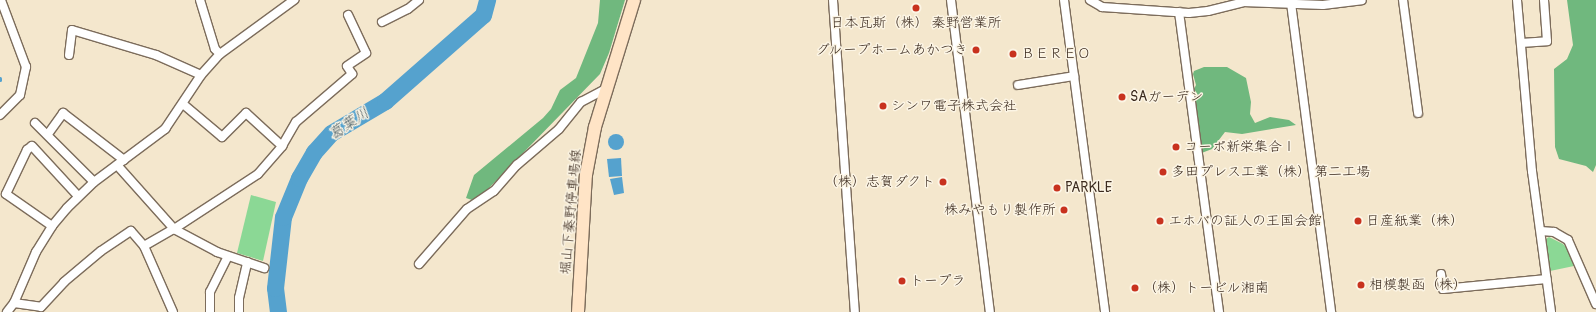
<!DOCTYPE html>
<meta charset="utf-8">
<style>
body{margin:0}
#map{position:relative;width:1596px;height:312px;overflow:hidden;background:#f4e7cd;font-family:Pangolin,"Klee One",sans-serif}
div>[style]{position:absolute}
.green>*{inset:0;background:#8bd895}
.forest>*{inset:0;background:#70b87e}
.water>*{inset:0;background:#55a2ce}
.round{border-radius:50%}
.stream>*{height:3px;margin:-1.5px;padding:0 1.5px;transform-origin:1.5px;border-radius:1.5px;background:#55a2ce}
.river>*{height:17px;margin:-8.5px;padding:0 8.5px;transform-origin:8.5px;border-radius:8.5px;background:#55a2ce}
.roads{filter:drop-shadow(1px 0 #7c6c5b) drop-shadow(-1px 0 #7c6c5b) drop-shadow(0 1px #7c6c5b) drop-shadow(0 -1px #7c6c5b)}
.street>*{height:8px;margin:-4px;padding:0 4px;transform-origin:4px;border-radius:4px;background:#fff}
.secondary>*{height:12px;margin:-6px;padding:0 6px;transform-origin:6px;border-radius:6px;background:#ffe4c6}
.dots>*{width:11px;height:11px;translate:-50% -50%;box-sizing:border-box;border:2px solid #fcf5e5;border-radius:50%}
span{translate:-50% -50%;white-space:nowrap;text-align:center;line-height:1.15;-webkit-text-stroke:3px #fcf5e5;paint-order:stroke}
.poi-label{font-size:14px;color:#3b2a1e}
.right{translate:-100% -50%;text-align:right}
.left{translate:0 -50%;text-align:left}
.street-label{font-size:14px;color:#3b2a1e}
.water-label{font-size:15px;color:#455a64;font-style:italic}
</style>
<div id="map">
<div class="green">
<div style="clip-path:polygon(251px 195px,276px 202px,263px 261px,237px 253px)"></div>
<div style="clip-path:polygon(1549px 237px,1563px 244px,1568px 249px,1574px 266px,1550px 271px,1546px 239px)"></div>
</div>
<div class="forest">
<div style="clip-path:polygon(600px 0,625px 0,609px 53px,600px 74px,486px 191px,472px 200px,466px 198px,474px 175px,543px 118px,551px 109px,560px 90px,576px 78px,598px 23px)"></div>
<div style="clip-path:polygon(1567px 0,1596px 0,1596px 165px,1593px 172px,1586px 166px,1559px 159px,1555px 147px,1554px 69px,1567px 59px,1573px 45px)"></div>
<div style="clip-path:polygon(1204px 67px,1227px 67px,1246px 78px,1251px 102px,1250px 114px,1255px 123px,1270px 117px,1289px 120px,1296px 125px,1242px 134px,1225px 132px,1212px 149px,1199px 154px,1194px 101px,1198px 95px,1194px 89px,1196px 85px,1193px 74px,1194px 71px)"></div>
</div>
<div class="water">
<div class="round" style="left:608px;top:134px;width:16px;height:16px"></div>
<div style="clip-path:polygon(621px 158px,622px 176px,609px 177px,607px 159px)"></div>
<div style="clip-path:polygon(622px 177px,624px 193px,614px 195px,610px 179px)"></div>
</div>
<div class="stream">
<div style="left:0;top:78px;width:2px;rotate:90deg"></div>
</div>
<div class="river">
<div style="left:278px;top:312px;width:24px;rotate:-97deg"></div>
<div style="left:275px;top:288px;width:71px;rotate:-83.6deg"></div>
<div style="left:283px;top:217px;width:42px;rotate:-67.7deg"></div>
<div style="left:299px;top:178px;width:30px;rotate:-60deg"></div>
<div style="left:314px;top:152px;width:25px;rotate:-48deg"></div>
<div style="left:331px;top:133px;width:63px;rotate:-30.7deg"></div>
<div style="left:385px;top:101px;width:130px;rotate:-41.3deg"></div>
<div style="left:483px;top:15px;width:16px;rotate:-75deg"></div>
</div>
<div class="roads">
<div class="street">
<div style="left:200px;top:0;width:51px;rotate:73deg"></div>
<div style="left:215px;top:49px;width:7px;rotate:45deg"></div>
<div style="left:833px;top:0;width:313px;rotate:86deg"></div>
<div style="left:951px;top:0;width:314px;rotate:82.9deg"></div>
<div style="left:1064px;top:0;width:315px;rotate:82.5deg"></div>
<div style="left:1090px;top:0;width:14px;rotate:30deg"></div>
<div style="left:1102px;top:7px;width:87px;rotate:3.9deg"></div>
<div style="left:1189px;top:13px;width:19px;rotate:-6deg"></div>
<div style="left:1208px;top:11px;width:36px;rotate:-14deg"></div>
<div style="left:1243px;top:2px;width:80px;rotate:2.1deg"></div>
<div style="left:1323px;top:5px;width:39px;rotate:-7deg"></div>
<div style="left:1403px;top:0;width:114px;rotate:82.4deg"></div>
<div style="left:1517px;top:0;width:172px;rotate:85deg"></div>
<div style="left:1532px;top:171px;width:142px;rotate:82.3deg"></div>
<div style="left:1291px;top:3px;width:312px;rotate:82.6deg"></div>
<div style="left:1179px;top:12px;width:303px;rotate:82.4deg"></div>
<div style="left:382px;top:22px;width:29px;rotate:-27deg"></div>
<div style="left:408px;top:9px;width:14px;rotate:-39deg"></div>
<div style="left:1521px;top:43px;width:26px;rotate:-4deg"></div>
<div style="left:1547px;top:41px;width:41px;rotate:-94.2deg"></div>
<div style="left:69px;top:55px;width:25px;rotate:-83deg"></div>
<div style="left:72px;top:30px;width:88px;rotate:16.6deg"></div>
<div style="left:156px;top:55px;width:49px;rotate:24deg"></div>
<div style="left:1018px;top:85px;width:57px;rotate:-9.1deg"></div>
<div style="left:183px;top:104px;width:51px;rotate:40.2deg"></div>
<div style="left:222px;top:137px;width:34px;rotate:-45deg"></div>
<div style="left:246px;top:113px;width:49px;rotate:42.5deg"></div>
<div style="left:0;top:115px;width:28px;rotate:-45deg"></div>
<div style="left:20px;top:95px;width:29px;rotate:-78deg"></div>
<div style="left:26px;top:67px;width:72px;rotate:-110.5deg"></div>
<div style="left:35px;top:123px;width:83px;rotate:45deg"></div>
<div style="left:48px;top:134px;width:26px;rotate:-54deg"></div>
<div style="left:63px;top:113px;width:77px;rotate:37.6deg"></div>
<div style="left:117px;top:165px;width:86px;rotate:48.3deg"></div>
<div style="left:174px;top:229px;width:49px;rotate:28.1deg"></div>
<div style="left:217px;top:252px;width:50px;rotate:18.8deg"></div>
<div style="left:52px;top:226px;width:56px;rotate:-145.2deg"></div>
<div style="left:6px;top:194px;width:49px;rotate:-64.5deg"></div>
<div style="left:27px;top:150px;width:6px;rotate:-39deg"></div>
<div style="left:32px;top:146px;width:68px;rotate:47.4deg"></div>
<div style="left:1541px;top:231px;width:13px;rotate:4deg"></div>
<div style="left:1554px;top:232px;width:16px;rotate:30deg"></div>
<div style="left:1568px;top:240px;width:70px;rotate:66.4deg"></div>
<div style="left:144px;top:246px;width:34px;rotate:-30deg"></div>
<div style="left:174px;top:229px;width:100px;rotate:-33.2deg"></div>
<div style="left:258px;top:174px;width:37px;rotate:-49deg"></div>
<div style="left:282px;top:146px;width:28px;rotate:-60deg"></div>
<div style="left:296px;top:122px;width:74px;rotate:-40.6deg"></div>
<div style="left:352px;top:74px;width:9px;rotate:-122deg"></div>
<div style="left:347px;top:66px;width:23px;rotate:-34deg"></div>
<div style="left:366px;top:53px;width:42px;rotate:-115.3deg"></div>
<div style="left:419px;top:264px;width:73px;rotate:-48.9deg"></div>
<div style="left:467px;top:209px;width:32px;rotate:-34deg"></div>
<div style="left:494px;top:191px;width:35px;rotate:-49deg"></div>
<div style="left:517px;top:165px;width:55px;rotate:-40.6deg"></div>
<div style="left:559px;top:129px;width:35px;rotate:-51deg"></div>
<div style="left:581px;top:102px;width:30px;rotate:-28deg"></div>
<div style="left:1441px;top:274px;width:15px;rotate:82deg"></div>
<div style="left:1443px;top:289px;width:104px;rotate:-5.5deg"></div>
<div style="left:14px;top:303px;width:27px;rotate:8deg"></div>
<div style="left:41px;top:307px;width:34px;rotate:-47deg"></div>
<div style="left:64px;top:282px;width:48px;rotate:-40deg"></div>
<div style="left:101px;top:251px;width:36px;rotate:-34deg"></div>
<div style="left:131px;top:231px;width:20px;rotate:49deg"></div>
<div style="left:144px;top:246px;width:72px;rotate:66.3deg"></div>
<div style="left:7px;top:312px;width:11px;rotate:-52deg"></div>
<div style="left:14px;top:303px;width:56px;rotate:-66.7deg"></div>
<div style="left:36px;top:252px;width:31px;rotate:-58deg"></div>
<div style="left:52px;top:226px;width:23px;rotate:-50deg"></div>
<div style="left:67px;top:208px;width:37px;rotate:-44deg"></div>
<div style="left:94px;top:182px;width:89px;rotate:-36.7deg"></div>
<div style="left:165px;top:129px;width:65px;rotate:-56.3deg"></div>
<div style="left:201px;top:75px;width:28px;rotate:-48deg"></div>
<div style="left:220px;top:54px;width:92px;rotate:-36.1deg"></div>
<div style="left:210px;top:312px;width:20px;rotate:-90deg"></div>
<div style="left:210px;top:292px;width:40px;rotate:-63.4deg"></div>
<div style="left:239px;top:312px;width:14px;rotate:-90deg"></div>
<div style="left:239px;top:298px;width:37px;rotate:-77deg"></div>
</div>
<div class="secondary">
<div style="left:578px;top:312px;width:137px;rotate:-86.7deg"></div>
<div style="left:586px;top:175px;width:49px;rotate:-79.4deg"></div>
<div style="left:595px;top:127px;width:133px;rotate:-72.9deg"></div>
</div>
</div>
<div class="dots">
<div style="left:916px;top:8px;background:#c8321e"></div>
<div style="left:976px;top:50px;background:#c8321e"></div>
<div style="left:1013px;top:54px;background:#c8321e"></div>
<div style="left:1122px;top:97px;background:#c8321e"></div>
<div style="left:883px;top:106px;background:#c8321e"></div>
<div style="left:1176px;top:147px;background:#c8321e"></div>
<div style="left:1163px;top:172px;background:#c8321e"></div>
<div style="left:943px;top:182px;background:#c8321e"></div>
<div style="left:1057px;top:188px;background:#c8321e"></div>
<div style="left:1064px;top:210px;background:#c8321e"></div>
<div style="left:1160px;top:221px;background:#c8321e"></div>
<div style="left:1358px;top:221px;background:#c8321e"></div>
<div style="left:902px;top:281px;background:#c8321e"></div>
<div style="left:1361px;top:285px;background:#c8321e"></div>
<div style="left:1135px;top:288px;background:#c8321e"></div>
</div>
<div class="poi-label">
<span style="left:916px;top:23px">日本瓦斯（株） 秦野営業所</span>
<span class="right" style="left:968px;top:50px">グループホームあかつき</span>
<span class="left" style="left:1021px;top:54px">ＢＥＲＥＯ</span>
<span class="left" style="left:1130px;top:97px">SAガーデン</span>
<span class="left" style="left:891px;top:106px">シンワ電子株式会社</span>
<span class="left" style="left:1184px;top:147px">コーポ新栄集合Ⅰ</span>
<span class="left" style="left:1171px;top:172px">多田プレス工業（株） 第二工場</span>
<span class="right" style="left:935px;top:182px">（株）志賀ダクト</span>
<span class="left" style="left:1065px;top:188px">PARKLE</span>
<span class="right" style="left:1056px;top:210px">株みやもり製作所</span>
<span class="left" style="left:1168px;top:221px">エホバの証人の王国会館</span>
<span class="left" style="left:1366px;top:221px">日産紙業（株）</span>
<span class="left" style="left:910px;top:281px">トープラ</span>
<span class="left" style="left:1369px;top:285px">相模製函（株）</span>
<span class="left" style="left:1143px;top:288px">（株）トービル湘南</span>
</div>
<div class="street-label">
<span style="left:571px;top:212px;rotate:-85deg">堀山下秦野停車場線</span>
</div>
<div class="water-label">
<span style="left:349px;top:124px;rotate:-34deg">葛葉川</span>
</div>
</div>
